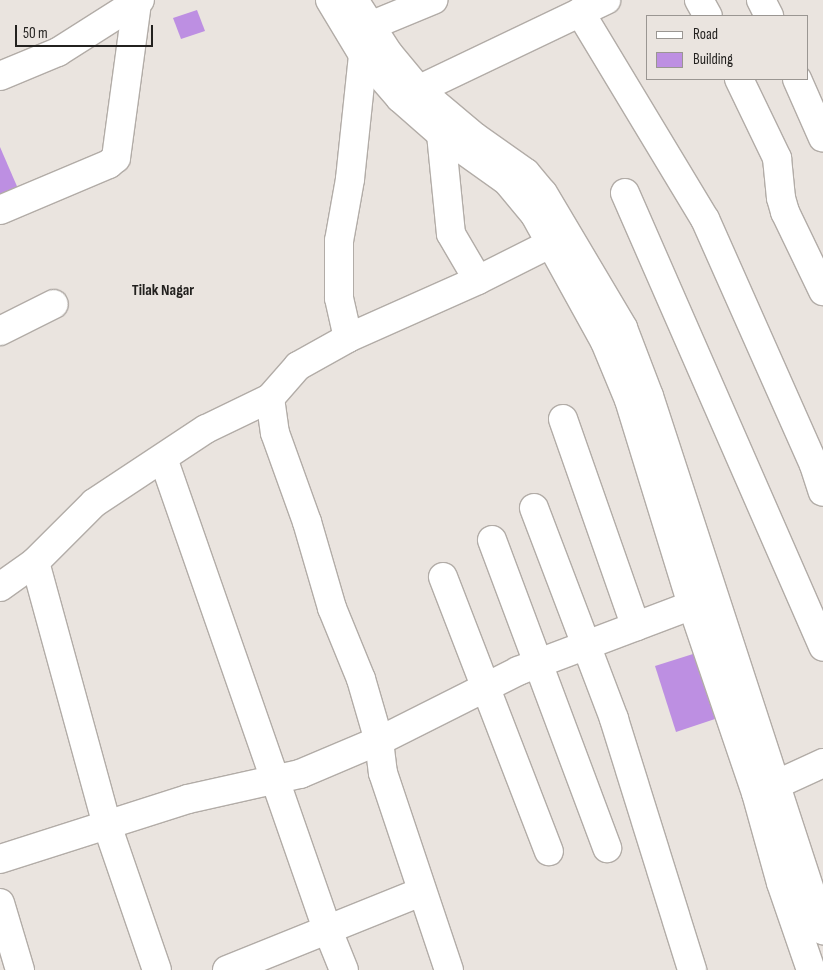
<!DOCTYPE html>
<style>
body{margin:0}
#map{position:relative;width:823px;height:970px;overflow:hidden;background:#eae4df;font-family:"Sofia Sans Condensed",sans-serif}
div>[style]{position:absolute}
.building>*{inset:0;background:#bd8fe2}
.roads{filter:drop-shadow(1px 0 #b2aca7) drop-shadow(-1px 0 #b2aca7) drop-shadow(0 1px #b2aca7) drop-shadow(0 -1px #b2aca7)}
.minor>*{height:28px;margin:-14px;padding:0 14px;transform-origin:14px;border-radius:14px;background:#fff}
span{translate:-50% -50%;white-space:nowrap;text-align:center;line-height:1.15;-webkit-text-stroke:4px #eae4df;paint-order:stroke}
.neighbourhood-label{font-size:16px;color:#23211f;font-weight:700}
.legend{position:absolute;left:646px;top:15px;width:162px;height:65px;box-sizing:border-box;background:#eae4df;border:1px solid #9a9692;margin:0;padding:6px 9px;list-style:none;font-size:15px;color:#23211f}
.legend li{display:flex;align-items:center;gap:10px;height:25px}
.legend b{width:25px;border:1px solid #9a9692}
.scale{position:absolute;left:15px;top:25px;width:138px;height:22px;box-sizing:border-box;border:2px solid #23211f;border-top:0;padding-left:6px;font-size:15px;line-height:18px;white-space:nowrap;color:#23211f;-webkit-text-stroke:4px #eae4df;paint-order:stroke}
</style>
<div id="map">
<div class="building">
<div style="clip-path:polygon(197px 10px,205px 31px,181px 39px,173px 18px)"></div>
<div style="clip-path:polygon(0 147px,19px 191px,0 199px)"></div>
<div style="clip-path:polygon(693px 654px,715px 719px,676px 732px,655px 666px)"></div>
</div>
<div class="roads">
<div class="minor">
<div style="left:330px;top:0;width:64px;rotate:59deg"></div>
<div style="left:363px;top:55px;width:57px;rotate:49.3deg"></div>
<div style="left:400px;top:98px;width:55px;rotate:41.3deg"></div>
<div style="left:441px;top:134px;width:81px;rotate:35.5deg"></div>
<div style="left:507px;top:181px;width:44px;rotate:50.5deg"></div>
<div style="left:535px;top:215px;width:145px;rotate:61.1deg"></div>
<div style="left:605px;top:342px;width:63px;rotate:67.5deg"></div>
<div style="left:629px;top:400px;width:214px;rotate:72.9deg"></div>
<div style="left:692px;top:605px;width:199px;rotate:71.2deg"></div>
<div style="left:756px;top:793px;width:93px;rotate:74.5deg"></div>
<div style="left:781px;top:883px;width:92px;rotate:71deg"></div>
<div style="left:354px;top:0;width:64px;rotate:57.1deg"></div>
<div style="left:389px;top:54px;width:47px;rotate:50.2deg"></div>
<div style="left:419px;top:90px;width:73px;rotate:40deg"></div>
<div style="left:475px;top:137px;width:62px;rotate:35.2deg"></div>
<div style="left:526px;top:173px;width:26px;rotate:50deg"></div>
<div style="left:543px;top:193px;width:157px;rotate:59.3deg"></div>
<div style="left:623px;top:328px;width:73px;rotate:69.1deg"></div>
<div style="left:649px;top:396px;width:562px;rotate:71.95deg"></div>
<div style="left:699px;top:0;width:18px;rotate:61deg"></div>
<div style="left:761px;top:0;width:18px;rotate:63deg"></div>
<div style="left:580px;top:12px;width:242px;rotate:58.9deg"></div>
<div style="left:705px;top:219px;width:269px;rotate:66.1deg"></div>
<div style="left:814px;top:465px;width:28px;rotate:72deg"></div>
<div style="left:353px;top:33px;width:87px;rotate:-22.4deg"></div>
<div style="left:0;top:76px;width:63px;rotate:-22.5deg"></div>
<div style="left:58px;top:52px;width:97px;rotate:-32.4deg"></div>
<div style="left:739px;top:79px;width:88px;rotate:64.3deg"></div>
<div style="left:777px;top:158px;width:40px;rotate:84.3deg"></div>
<div style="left:781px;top:198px;width:15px;rotate:74deg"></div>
<div style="left:785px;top:212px;width:88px;rotate:64.3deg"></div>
<div style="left:797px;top:79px;width:64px;rotate:66.2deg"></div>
<div style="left:405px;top:96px;width:223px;rotate:-25.5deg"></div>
<div style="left:441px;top:134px;width:100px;rotate:84.3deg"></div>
<div style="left:451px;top:234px;width:53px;rotate:59.6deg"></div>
<div style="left:625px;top:193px;width:495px;rotate:66.4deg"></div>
<div style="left:0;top:210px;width:118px;rotate:-22.9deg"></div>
<div style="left:109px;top:164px;width:9px;rotate:-41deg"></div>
<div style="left:116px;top:158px;width:157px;rotate:-82.3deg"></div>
<div style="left:0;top:331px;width:60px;rotate:-26.6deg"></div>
<div style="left:348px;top:338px;width:142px;rotate:-24deg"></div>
<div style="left:478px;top:280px;width:83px;rotate:-26.6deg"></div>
<div style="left:270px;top:398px;width:35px;rotate:82deg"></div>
<div style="left:275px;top:433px;width:95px;rotate:70.2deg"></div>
<div style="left:307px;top:522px;width:90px;rotate:73.8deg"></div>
<div style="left:332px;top:608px;width:77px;rotate:67.8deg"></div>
<div style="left:361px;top:679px;width:65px;rotate:73.8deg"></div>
<div style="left:379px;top:741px;width:32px;rotate:83deg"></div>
<div style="left:383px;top:773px;width:208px;rotate:71.5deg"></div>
<div style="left:563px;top:419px;width:220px;rotate:70.7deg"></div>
<div style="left:163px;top:458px;width:498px;rotate:70.8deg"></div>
<div style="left:327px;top:928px;width:45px;rotate:68deg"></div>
<div style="left:534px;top:508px;width:226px;rotate:69.2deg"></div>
<div style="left:614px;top:719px;width:263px;rotate:72.7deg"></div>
<div style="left:492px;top:540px;width:329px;rotate:69.5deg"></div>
<div style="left:35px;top:562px;width:273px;rotate:74.7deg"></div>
<div style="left:107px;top:825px;width:153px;rotate:71deg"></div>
<div style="left:443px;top:577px;width:294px;rotate:68.9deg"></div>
<div style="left:0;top:587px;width:43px;rotate:-35.5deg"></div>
<div style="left:35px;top:562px;width:83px;rotate:-45deg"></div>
<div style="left:94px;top:503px;width:134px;rotate:-33.5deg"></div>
<div style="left:206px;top:429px;width:71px;rotate:-25.8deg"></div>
<div style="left:270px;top:398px;width:43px;rotate:-48.8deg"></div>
<div style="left:298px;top:366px;width:57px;rotate:-29.2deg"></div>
<div style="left:348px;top:338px;width:41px;rotate:-102.7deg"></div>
<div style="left:339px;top:298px;width:57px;rotate:-90deg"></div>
<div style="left:339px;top:241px;width:63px;rotate:-79.9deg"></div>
<div style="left:350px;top:179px;width:125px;rotate:-84deg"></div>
<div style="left:760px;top:792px;width:69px;rotate:-24.7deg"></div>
<div style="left:0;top:859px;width:197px;rotate:-17.7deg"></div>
<div style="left:188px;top:799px;width:115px;rotate:-12.6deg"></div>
<div style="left:300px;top:774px;width:92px;rotate:-23deg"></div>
<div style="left:385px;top:738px;width:149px;rotate:-26.7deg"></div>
<div style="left:518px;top:671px;width:204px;rotate:-20.7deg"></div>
<div style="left:0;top:903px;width:70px;rotate:73.4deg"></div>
<div style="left:227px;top:970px;width:209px;rotate:-21.9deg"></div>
</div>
</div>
<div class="neighbourhood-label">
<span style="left:163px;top:291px">Tilak Nagar</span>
</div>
<ul class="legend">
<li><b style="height:6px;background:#fff"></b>Road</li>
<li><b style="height:14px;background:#bd8fe2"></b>Building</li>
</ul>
<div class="scale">50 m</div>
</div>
